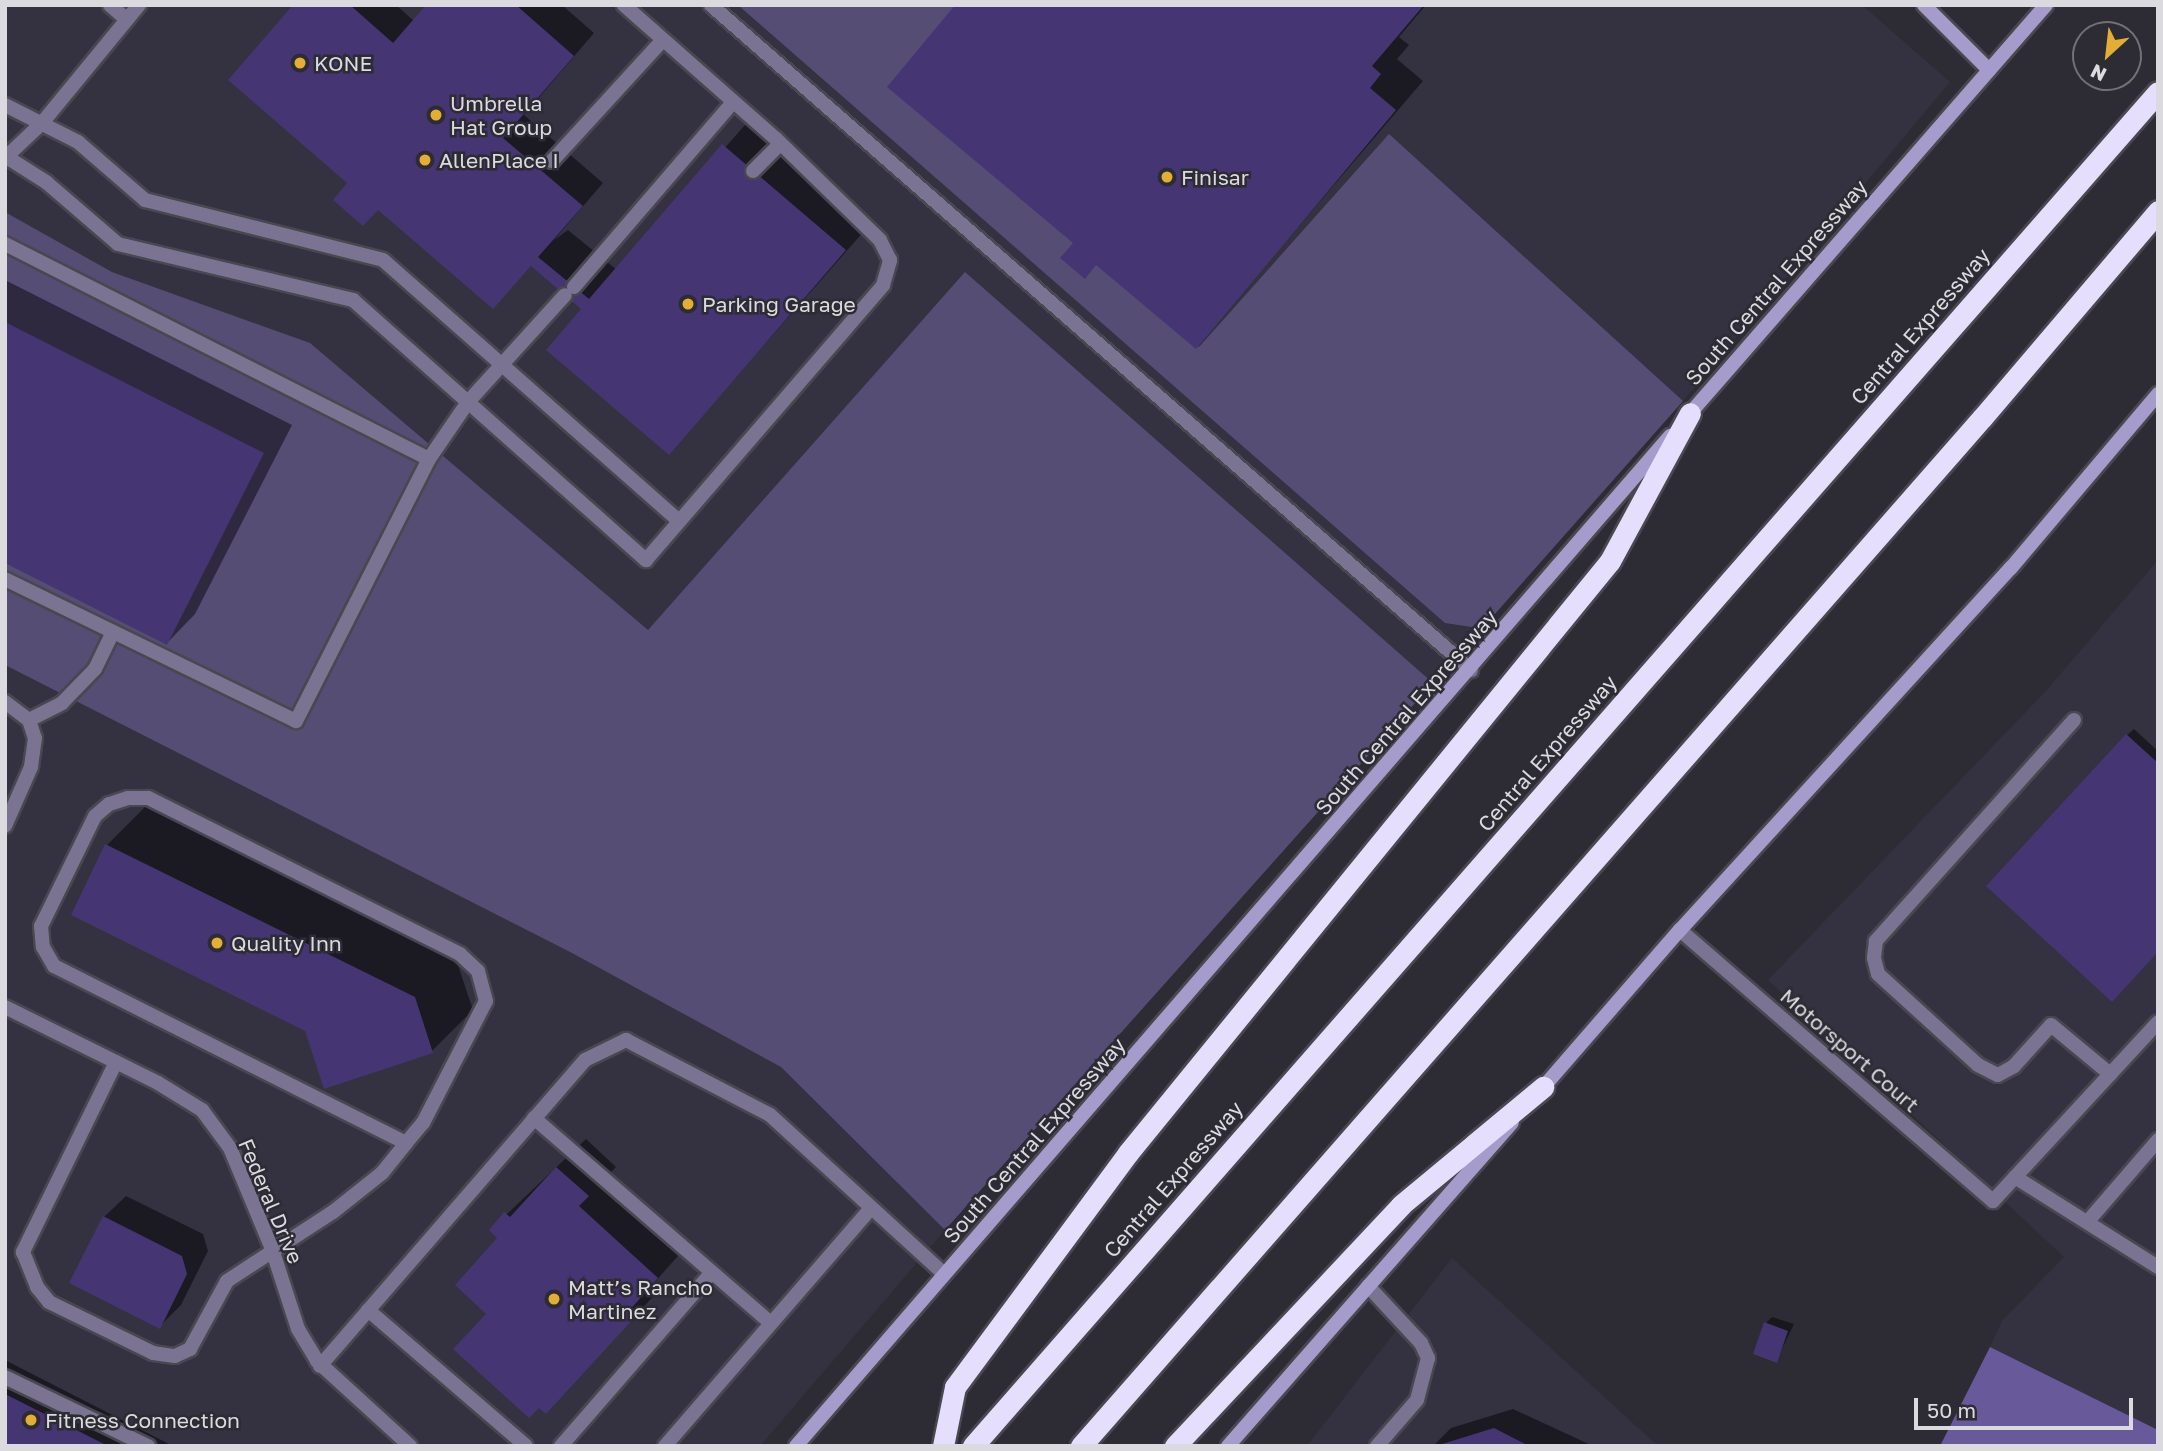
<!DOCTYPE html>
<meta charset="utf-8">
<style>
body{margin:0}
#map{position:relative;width:2163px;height:1451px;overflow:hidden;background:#2d2b33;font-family:"Golos Text",sans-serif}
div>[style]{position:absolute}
.built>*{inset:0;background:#343240}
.green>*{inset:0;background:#564d75}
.forest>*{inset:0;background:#68599a}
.shadow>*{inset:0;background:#0007}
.building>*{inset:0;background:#463573}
.roads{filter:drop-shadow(2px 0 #49474f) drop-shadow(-2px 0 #49474f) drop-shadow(0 2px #49474f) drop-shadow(0 -2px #49474f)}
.lane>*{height:14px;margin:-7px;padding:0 7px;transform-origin:7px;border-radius:7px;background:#7a7492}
.street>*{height:14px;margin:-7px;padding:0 7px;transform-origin:7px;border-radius:7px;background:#7a7492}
.secondary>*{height:14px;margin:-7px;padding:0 7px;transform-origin:7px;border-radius:7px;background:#a69ccc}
.highway>*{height:21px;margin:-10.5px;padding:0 10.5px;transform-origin:10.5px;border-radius:10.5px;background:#e5dffd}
.dots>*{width:19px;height:19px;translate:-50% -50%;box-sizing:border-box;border:4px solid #2d2b33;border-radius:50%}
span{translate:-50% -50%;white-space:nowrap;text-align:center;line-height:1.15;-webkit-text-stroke:5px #2d2b33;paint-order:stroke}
.poi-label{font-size:21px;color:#dbdadf}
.left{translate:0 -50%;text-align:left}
.street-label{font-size:21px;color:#dbdadf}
.frame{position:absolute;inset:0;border:7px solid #dbdadf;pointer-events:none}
.north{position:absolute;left:2072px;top:21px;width:70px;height:70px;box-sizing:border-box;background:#2d2b33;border:2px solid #737178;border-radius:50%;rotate:207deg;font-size:19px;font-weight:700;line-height:28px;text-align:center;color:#dbdadf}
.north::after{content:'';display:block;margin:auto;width:24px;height:32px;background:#e3ae35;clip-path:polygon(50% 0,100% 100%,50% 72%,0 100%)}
.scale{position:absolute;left:1914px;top:1398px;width:219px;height:32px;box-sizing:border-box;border:4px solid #dbdadf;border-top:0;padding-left:9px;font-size:21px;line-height:24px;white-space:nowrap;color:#dbdadf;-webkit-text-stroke:5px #2d2b33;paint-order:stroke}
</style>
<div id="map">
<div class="built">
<div style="clip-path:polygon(5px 5px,1862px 5px,1950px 82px,1683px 401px,1433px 683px,965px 273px,648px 630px,310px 344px,112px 272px,5px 212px)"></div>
<div style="clip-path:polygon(2158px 560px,2158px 1430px,1990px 1347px,2002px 1321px,2064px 1257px,1768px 980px,2046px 691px)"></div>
<div style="clip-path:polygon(5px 665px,572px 953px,781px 1067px,945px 1230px,760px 1446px,5px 1446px)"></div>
<div style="clip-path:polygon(1452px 1258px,1658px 1446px,1307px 1446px)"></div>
</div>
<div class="green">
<div style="clip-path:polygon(738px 5px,960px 5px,898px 84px,1199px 347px,1389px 134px,1683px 401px,1487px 623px,1472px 627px,1445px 623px)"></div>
<div style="clip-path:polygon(5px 212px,112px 272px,310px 343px,648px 630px,965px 272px,1433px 683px,945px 1230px,781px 1067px,572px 953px,5px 665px)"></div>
</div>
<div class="forest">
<div style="clip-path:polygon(1990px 1347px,2158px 1430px,2158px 1446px,1940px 1446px)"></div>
</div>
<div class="shadow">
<div style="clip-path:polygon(295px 5px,396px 5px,414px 21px,428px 5px,562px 5px,594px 33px,524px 115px,603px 183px,554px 240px,568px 230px,617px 270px,752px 117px,873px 221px,669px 453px,584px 309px,532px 265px,493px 307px,350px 183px)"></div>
<div style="clip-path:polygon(958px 5px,1426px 5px,1399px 37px,1409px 45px,1397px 59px,1423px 81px,1196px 346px,1076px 243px)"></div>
<div style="clip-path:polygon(5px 280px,292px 425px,195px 614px,167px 643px,5px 561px)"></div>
<div style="clip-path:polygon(2134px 729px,2158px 751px,2158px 950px,2127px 735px)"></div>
<div style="clip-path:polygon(148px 804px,455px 956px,473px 1010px,432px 1051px,107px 845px)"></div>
<div style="clip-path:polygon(586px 1139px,616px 1167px,606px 1177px,685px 1248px,655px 1282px,661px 1288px,546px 1412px,488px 1314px,500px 1238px,491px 1229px)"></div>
<div style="clip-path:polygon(126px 1196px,203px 1234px,208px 1251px,181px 1305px,160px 1326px,104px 1217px)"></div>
<div style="clip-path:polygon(1772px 1317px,1794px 1324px,1776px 1361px,1766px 1323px)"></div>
<div style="clip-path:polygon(5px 1360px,173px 1446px,5px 1446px)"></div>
<div style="clip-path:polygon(1513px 1409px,1593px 1446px,1433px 1446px,1451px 1428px)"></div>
</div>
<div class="building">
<div style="clip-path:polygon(293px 5px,350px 5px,393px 43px,426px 5px,516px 5px,574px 56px,503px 138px,583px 206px,538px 257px,589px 299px,722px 144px,846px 250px,669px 455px,546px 350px,581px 309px,531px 266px,493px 309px,378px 210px,363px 226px,333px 200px,347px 183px,228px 80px)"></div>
<div style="clip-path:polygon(955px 5px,1424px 5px,1372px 66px,1381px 74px,1370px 88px,1396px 110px,1196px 349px,1096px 265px,1085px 279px,1060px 258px,1073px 243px,887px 87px)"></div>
<div style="clip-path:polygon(5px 322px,264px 453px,167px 645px,5px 563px)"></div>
<div style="clip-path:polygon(2126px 734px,2158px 763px,2158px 952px,2112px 1002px,1986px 886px)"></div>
<div style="clip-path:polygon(105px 844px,415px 997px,433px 1053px,324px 1089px,305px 1031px,71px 915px)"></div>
<div style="clip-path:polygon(556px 1167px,589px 1196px,579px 1206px,658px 1278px,628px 1312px,634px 1318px,546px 1414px,539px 1408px,529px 1418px,453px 1349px,486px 1314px,455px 1285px,497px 1238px,489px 1230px,504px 1212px,510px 1217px)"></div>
<div style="clip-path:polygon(103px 1216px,182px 1256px,187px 1274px,160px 1329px,69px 1283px)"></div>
<div style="clip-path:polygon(1764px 1322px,1788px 1331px,1777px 1363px,1753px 1354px)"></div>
<div style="clip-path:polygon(5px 1394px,108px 1446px,5px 1446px)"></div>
<div style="clip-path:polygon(1494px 1428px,1529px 1446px,1439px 1446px,1439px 1445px)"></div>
</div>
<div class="roads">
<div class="lane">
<div style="left:110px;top:5px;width:21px;rotate:41deg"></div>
<div style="left:711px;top:5px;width:1010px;rotate:41.19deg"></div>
<div style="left:5px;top:105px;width:82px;rotate:26.9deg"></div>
<div style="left:78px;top:142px;width:89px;rotate:40.9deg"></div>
<div style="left:145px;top:200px;width:245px;rotate:14.1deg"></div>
<div style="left:383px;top:260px;width:393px;rotate:41.4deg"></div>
<div style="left:5px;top:156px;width:49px;rotate:32.4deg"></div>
<div style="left:46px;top:182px;width:95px;rotate:40.7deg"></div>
<div style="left:118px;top:244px;width:242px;rotate:13.4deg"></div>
<div style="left:353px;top:300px;width:392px;rotate:41.6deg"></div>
<div style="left:646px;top:560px;width:363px;rotate:-49.2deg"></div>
<div style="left:883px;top:285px;width:26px;rotate:-74deg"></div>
<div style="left:890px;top:260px;width:22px;rotate:-117deg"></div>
<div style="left:880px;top:240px;width:145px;rotate:-135.8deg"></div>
<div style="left:776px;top:139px;width:203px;rotate:-138.6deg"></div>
<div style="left:5px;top:158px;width:51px;rotate:-43.4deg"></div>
<div style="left:42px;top:123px;width:153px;rotate:-50.6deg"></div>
<div style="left:552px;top:161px;width:164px;rotate:-47.5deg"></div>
<div style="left:753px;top:171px;width:38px;rotate:-45deg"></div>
<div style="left:5px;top:244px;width:475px;rotate:26.9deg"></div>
<div style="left:429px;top:459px;width:294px;rotate:116.9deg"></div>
<div style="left:296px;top:721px;width:324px;rotate:-154deg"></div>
<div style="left:574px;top:287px;width:243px;rotate:-49.3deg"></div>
<div style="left:429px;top:459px;width:69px;rotate:-55.6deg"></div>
<div style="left:468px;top:402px;width:144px;rotate:-47.8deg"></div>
<div style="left:29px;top:720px;width:37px;rotate:-27deg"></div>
<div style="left:62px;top:703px;width:47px;rotate:-45.9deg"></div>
<div style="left:95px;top:669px;width:41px;rotate:-64.1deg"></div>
<div style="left:2074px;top:720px;width:297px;rotate:131.9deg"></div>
<div style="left:1876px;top:941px;width:17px;rotate:97deg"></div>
<div style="left:1874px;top:958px;width:16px;rotate:76deg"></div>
<div style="left:1878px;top:974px;width:135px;rotate:42.3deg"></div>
<div style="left:1978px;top:1065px;width:22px;rotate:27deg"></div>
<div style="left:1998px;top:1075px;width:18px;rotate:-29deg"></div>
<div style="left:2014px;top:1066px;width:55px;rotate:-47.9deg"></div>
<div style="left:2051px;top:1025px;width:77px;rotate:39.7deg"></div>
<div style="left:116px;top:1062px;width:212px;rotate:116.1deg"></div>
<div style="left:23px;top:1252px;width:38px;rotate:68deg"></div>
<div style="left:37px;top:1287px;width:19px;rotate:51deg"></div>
<div style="left:49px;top:1302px;width:116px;rotate:26.1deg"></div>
<div style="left:153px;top:1353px;width:22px;rotate:8deg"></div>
<div style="left:175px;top:1356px;width:17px;rotate:-25deg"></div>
<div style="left:190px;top:1349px;width:77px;rotate:-61.4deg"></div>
<div style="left:227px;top:1281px;width:126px;rotate:-33.1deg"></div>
<div style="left:333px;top:1212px;width:63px;rotate:-38.5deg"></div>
<div style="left:382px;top:1173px;width:38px;rotate:-51deg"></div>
<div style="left:406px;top:1143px;width:26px;rotate:-50deg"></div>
<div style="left:423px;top:1123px;width:137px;rotate:-62.7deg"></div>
<div style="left:486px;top:1001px;width:31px;rotate:-105deg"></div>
<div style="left:478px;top:971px;width:25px;rotate:-137deg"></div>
<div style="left:460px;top:954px;width:349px;rotate:-153.4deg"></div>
<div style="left:148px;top:798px;width:20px;rotate:180deg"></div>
<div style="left:128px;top:798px;width:20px;rotate:162deg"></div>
<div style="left:109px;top:804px;width:18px;rotate:139deg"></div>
<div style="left:95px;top:816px;width:123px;rotate:116.1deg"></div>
<div style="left:41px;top:926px;width:21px;rotate:85deg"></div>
<div style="left:43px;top:947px;width:22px;rotate:60deg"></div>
<div style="left:54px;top:966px;width:394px;rotate:26.7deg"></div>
<div style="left:534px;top:1118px;width:313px;rotate:40.9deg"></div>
<div style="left:2015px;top:1177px;width:169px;rotate:32.2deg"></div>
<div style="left:1993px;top:1201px;width:243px;rotate:-47.3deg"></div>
<div style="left:2089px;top:1220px;width:106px;rotate:-49.2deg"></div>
<div style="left:1368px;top:1286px;width:78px;rotate:47.1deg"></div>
<div style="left:1421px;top:1343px;width:17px;rotate:65deg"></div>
<div style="left:1428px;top:1358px;width:43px;rotate:104.7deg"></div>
<div style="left:1417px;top:1400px;width:61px;rotate:131deg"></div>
<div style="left:368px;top:1310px;width:208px;rotate:40.7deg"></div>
<div style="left:320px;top:1366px;width:405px;rotate:-49.1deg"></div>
<div style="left:585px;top:1060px;width:46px;rotate:-26deg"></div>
<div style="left:626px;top:1040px;width:162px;rotate:27.5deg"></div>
<div style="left:770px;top:1115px;width:236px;rotate:42.4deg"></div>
<div style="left:5px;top:1377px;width:159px;rotate:25.8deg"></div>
<div style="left:561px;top:1446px;width:230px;rotate:-49deg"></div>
<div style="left:665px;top:1446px;width:315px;rotate:-49.1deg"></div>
</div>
<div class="street">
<div style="left:5px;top:702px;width:30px;rotate:37deg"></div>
<div style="left:29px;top:720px;width:19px;rotate:72deg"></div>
<div style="left:35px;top:738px;width:29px;rotate:98deg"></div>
<div style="left:31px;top:767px;width:64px;rotate:113.8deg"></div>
<div style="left:1680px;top:930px;width:414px;rotate:40.9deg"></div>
<div style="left:5px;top:1007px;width:171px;rotate:26.4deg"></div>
<div style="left:158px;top:1083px;width:52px;rotate:31.5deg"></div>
<div style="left:202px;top:1110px;width:47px;rotate:53.6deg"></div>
<div style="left:230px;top:1148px;width:109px;rotate:67.4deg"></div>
<div style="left:272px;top:1249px;width:84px;rotate:72deg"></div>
<div style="left:298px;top:1329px;width:37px;rotate:59deg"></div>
<div style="left:317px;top:1361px;width:126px;rotate:42.4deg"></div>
</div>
<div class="secondary">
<div style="left:1924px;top:5px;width:92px;rotate:45deg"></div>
<div style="left:1686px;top:418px;width:548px;rotate:-48.92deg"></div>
<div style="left:1539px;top:1092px;width:215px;rotate:-49deg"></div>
<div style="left:1680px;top:930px;width:491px;rotate:-47.6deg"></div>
<div style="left:2011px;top:568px;width:228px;rotate:-49.8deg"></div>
<div style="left:796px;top:1446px;width:1336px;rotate:-49.13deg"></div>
<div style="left:1228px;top:1446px;width:430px;rotate:-48.7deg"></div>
</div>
<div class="highway">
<div style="left:943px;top:1446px;width:60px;rotate:-78.5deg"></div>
<div style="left:955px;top:1387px;width:291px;rotate:-53.5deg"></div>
<div style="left:1128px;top:1153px;width:763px;rotate:-50.85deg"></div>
<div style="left:1610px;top:561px;width:168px;rotate:-61.6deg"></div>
<div style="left:973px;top:1446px;width:1799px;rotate:-48.81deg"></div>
<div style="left:1081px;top:1446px;width:1367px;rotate:-48.77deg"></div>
<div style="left:1982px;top:418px;width:272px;rotate:-49.6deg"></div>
<div style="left:1175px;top:1446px;width:330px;rotate:-46.8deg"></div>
<div style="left:1401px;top:1205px;width:185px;rotate:-39.7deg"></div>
</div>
</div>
<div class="dots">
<div style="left:300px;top:63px;background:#e3ae35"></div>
<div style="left:436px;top:115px;background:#e3ae35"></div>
<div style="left:425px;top:160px;background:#e3ae35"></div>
<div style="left:1167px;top:177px;background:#e3ae35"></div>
<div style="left:688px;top:304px;background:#e3ae35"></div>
<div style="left:217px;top:943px;background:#e3ae35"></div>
<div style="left:554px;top:1299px;background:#e3ae35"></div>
<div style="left:31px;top:1420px;background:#e3ae35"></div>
</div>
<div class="poi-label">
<span class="left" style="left:314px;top:63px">KONE</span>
<span class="left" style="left:450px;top:115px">Umbrella<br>Hat Group</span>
<span class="left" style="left:439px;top:160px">AllenPlace I</span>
<span class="left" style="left:1181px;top:177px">Finisar</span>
<span class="left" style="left:702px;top:304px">Parking Garage</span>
<span class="left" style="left:231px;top:943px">Quality Inn</span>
<span class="left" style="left:568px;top:1299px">Matt’s Rancho<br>Martinez</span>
<span class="left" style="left:45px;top:1420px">Fitness Connection</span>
</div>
<div class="street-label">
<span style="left:1776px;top:282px;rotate:-49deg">South Central Expressway</span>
<span style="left:1920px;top:326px;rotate:-49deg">Central Expressway</span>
<span style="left:1406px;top:712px;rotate:-49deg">South Central Expressway</span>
<span style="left:1547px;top:753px;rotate:-49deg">Central Expressway</span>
<span style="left:1850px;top:1050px;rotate:41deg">Motorsport Court</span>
<span style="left:1034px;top:1140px;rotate:-49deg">South Central Expressway</span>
<span style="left:1173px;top:1179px;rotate:-49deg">Central Expressway</span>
<span style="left:271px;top:1201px;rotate:67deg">Federal Drive</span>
</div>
<div class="frame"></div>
<div class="north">N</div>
<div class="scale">50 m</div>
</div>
